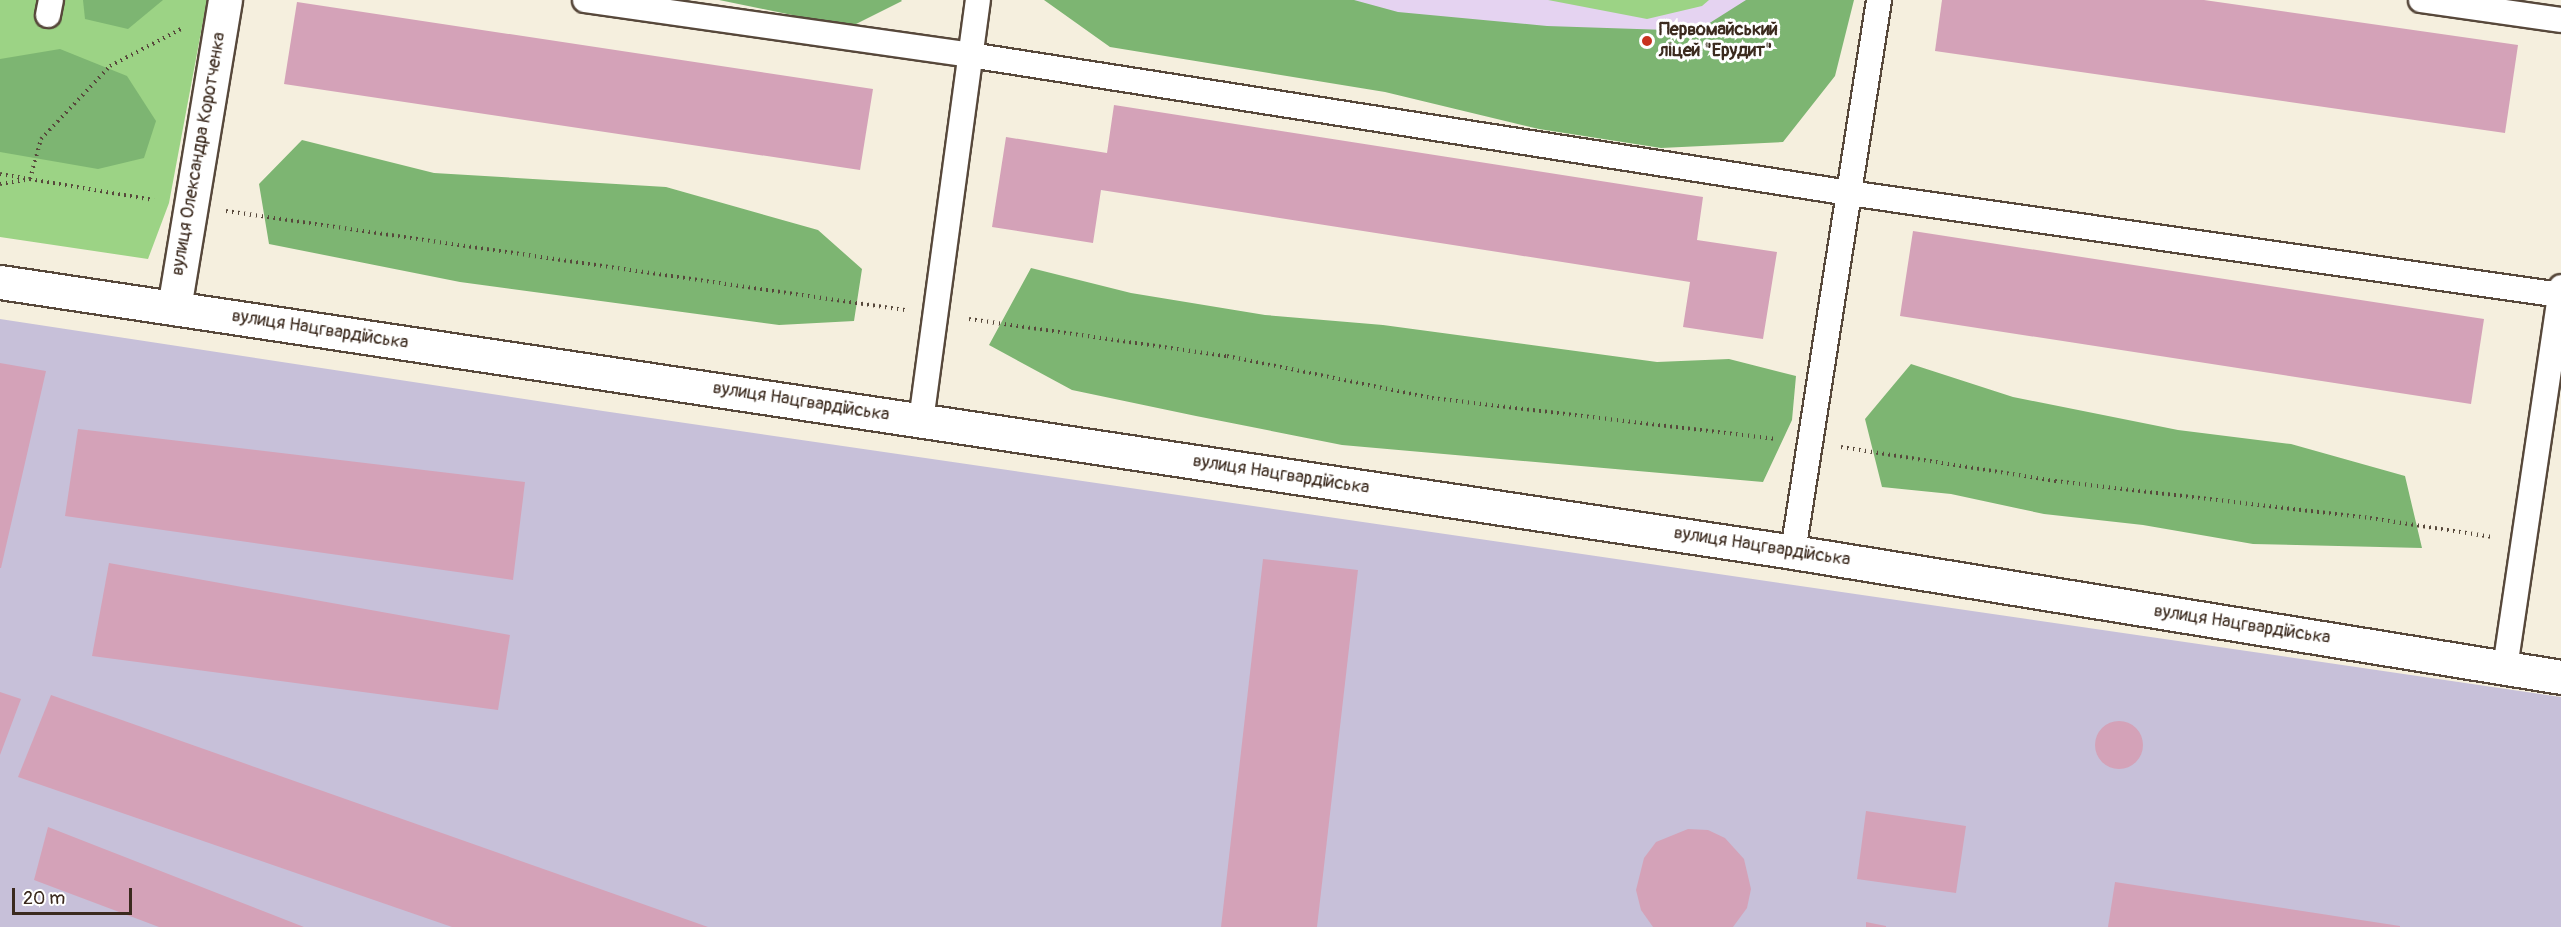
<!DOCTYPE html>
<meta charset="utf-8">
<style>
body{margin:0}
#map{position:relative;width:2561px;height:927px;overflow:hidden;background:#f5efde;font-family:Pangolin,sans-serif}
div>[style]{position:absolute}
.built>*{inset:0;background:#e5d3f1}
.industrial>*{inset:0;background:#c7c0d9}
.green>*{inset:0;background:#9cd385}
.forest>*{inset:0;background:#7db572}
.building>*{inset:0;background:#d4a2b8}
.round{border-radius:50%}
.path>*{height:4px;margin-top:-2px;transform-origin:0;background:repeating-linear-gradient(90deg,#57483b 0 1.5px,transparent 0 6px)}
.roads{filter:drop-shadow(2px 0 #57483b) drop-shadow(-2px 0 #57483b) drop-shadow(0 2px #57483b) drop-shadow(0 -2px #57483b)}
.service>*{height:24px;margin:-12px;padding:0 12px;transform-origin:12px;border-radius:12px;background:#fff}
.minor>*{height:33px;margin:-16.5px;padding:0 16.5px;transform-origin:16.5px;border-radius:16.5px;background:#fff}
.tertiary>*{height:33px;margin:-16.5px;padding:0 16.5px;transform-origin:16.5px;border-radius:16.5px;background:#fff}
.dots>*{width:16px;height:16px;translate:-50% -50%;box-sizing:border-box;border:3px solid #fff;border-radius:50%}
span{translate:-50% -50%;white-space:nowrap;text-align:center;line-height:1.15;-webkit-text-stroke:6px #fff;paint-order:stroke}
.poi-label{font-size:18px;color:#3b2a1e;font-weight:700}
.left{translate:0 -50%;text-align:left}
.street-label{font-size:18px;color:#3b2a1e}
.scale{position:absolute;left:12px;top:888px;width:120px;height:27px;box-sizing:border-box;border:3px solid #3b2a1e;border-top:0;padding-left:8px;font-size:18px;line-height:21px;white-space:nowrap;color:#3b2a1e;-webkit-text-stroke:4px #fff;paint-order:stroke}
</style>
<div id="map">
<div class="built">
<div style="clip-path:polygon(1230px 0,1795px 0,1782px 83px)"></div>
</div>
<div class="industrial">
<div style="clip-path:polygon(0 319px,603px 411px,2561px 697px,2561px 927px,0 927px)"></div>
</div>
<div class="green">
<div style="clip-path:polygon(0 0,39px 0,35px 22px,56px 26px,61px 0,207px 0,169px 203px,148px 259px,0 237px)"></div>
<div style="clip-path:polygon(1548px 0,1709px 0,1702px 6px,1647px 19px)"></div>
</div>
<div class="forest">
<div style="clip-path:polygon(83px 0,163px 0,128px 29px,85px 19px)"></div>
<div style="clip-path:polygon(719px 0,901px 0,902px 1px,850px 27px)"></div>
<div style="clip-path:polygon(1044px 0,1354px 0,1398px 12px,1547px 26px,1697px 31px,1746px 0,1854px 0,1835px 76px,1783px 142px,1661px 148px,1539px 129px,1385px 92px,1110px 47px)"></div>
<div style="clip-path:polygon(60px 49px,127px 76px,156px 121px,144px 158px,98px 169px,0 152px,0 59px)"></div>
<div style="clip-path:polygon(302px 140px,434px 173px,666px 187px,818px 230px,862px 269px,854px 321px,779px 325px,460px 282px,269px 244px,259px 184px)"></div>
<div style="clip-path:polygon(1031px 268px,1131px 293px,1265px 315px,1383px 325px,1657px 362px,1729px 359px,1796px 376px,1792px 420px,1763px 482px,1342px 445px,1196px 416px,1072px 390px,989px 345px)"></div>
<div style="clip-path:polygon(1911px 364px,2013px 397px,2178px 430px,2291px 444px,2405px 476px,2422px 548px,2253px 544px,2143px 525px,2044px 514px,1951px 494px,1882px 487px,1865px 419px)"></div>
</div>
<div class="building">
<div style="clip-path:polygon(1942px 0,2204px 0,2518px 45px,2505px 133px,1935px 51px)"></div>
<div style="clip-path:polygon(297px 2px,873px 89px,860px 170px,284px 84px)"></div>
<div style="clip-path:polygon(1114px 105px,1703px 197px,1697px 240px,1777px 252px,1763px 339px,1683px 327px,1690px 282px,1101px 190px,1093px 243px,992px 227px,1006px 137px,1107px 153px)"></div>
<div style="clip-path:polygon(1913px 231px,2484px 319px,2471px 404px,1900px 316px)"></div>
<div style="clip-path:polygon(0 363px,46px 371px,1px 568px,0 568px)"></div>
<div style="clip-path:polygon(78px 429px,525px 482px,513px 580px,65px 516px)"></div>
<div style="clip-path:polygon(1263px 559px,1358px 570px,1317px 927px,1221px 927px)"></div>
<div style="clip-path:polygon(109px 563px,510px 635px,498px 710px,92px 656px)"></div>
<div style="clip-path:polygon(0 692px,21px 699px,0 755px)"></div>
<div style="clip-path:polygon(51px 695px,708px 927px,452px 927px,18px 777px)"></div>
<div class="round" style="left:2095px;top:721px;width:48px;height:48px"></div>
<div style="clip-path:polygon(1866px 811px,1966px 826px,1956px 893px,1857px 879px)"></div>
<div style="clip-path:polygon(48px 827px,304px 927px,159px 927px,34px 880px)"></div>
<div style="clip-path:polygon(1688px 829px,1708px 830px,1725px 838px,1744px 859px,1751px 889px,1747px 908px,1733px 927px,1653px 927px,1641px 910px,1636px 890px,1644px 858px,1656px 842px)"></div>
<div style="clip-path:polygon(2115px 882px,2400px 926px,2400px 927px,2108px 927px)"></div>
<div style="clip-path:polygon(1866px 922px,1886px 926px,1886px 927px,1866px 927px)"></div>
</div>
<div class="path">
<div style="left:0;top:174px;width:156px;rotate:9.6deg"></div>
<div style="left:0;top:184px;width:30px;rotate:-9deg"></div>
<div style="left:30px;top:179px;width:41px;rotate:-74.6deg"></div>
<div style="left:41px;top:139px;width:100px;rotate:-46.6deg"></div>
<div style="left:110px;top:66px;width:82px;rotate:-27.5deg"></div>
<div style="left:226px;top:211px;width:686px;rotate:8.3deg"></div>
<div style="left:969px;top:319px;width:261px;rotate:8.2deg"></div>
<div style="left:1227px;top:356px;width:209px;rotate:11.6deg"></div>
<div style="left:1432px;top:398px;width:347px;rotate:6.8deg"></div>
<div style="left:1841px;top:447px;width:217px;rotate:9deg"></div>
<div style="left:2055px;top:481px;width:317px;rotate:6.7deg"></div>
<div style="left:2370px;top:518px;width:124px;rotate:8.8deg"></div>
</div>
<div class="roads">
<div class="service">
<div style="left:585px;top:0;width:389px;rotate:8.1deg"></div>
<div style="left:970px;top:55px;width:890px;rotate:8.92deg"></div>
<div style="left:1849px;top:193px;width:718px;rotate:8.16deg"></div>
<div style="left:2421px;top:0;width:141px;rotate:8.1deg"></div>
<div style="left:48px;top:15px;width:15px;rotate:-79deg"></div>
<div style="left:921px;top:421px;width:425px;rotate:-82.3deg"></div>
<div style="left:1793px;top:552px;width:559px;rotate:-81.14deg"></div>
<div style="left:2505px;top:668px;width:385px;rotate:-81.6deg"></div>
</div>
<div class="minor">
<div style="left:174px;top:308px;width:312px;rotate:-80.6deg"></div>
</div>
<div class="tertiary">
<div style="left:0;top:282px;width:1813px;rotate:8.56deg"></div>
<div style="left:1793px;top:552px;width:778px;rotate:9.24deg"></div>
</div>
</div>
<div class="dots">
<div style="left:1647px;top:41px;background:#c8321e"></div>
</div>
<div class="poi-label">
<span class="left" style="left:1659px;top:41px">Первомайський<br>ліцей "Ерудит"</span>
</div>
<div class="street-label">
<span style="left:199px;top:154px;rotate:-80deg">вулиця Олександра Коротченка</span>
<span style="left:320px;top:330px;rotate:9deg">вулиця Нацгвардійська</span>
<span style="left:801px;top:402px;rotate:9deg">вулиця Нацгвардійська</span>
<span style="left:1281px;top:475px;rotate:9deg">вулиця Нацгвардійська</span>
<span style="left:1762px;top:547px;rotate:9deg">вулиця Нацгвардійська</span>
<span style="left:2242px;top:625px;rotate:9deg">вулиця Нацгвардійська</span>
</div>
<div class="scale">20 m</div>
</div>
